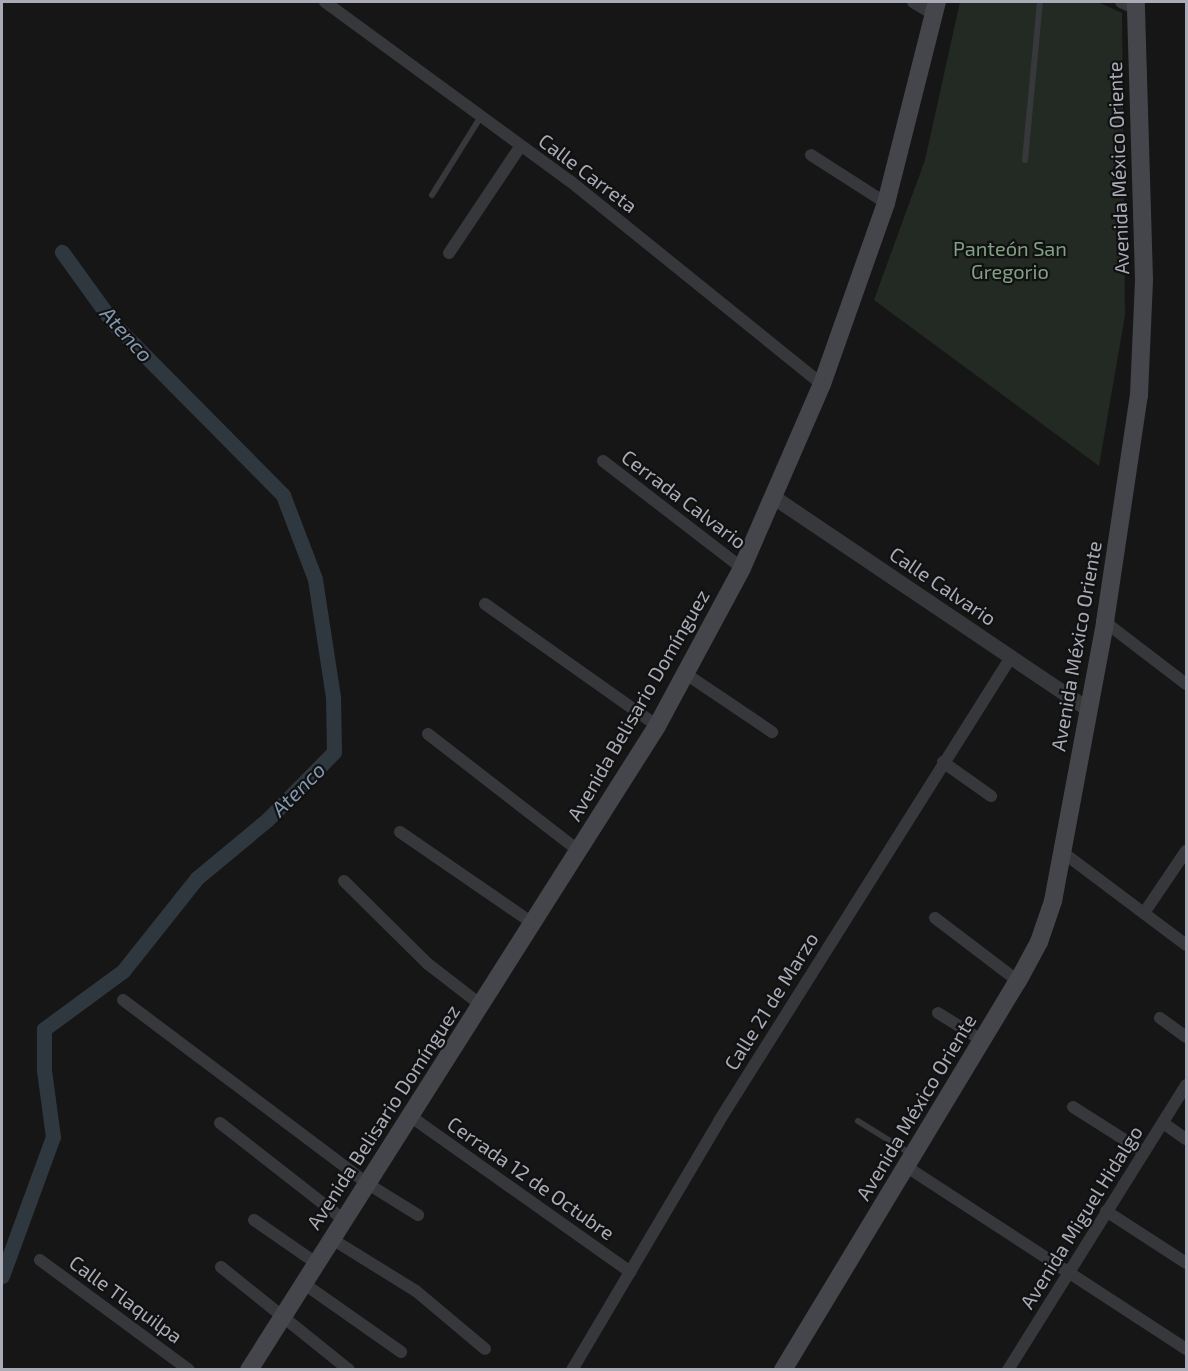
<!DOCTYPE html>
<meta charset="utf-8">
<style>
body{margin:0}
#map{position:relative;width:1188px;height:1371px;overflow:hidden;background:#161617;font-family:"Exo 2",sans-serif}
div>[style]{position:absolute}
.green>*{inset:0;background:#222a23}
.canal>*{height:15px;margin:-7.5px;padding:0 7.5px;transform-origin:7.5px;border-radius:7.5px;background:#30383f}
.service>*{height:6px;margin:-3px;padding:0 3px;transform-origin:3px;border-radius:3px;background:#37383c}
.minor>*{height:12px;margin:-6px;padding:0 6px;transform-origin:6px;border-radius:6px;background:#37383c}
.tertiary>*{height:15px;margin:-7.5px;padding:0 7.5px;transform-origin:7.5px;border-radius:7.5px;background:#37383c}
.secondary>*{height:18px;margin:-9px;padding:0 9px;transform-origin:9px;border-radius:9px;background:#45464c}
span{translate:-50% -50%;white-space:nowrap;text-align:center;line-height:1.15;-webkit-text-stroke:4.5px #111112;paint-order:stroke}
.street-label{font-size:20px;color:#a9acb7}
.park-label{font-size:20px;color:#81a085}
.water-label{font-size:21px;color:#8297af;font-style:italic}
.frame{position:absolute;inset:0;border:3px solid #a9acb7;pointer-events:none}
</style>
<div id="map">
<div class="green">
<div style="clip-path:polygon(960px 2px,1098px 2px,1122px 13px,1125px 315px,1099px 466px,874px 300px,925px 160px)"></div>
</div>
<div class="canal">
<div style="left:2px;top:1276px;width:148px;rotate:-69.9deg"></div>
<div style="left:53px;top:1137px;width:68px;rotate:-97.7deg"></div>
<div style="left:44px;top:1070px;width:41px;rotate:-90deg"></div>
<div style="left:44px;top:1029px;width:98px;rotate:-36.3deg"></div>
<div style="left:123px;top:971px;width:119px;rotate:-51.5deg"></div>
<div style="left:197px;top:878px;width:92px;rotate:-39.7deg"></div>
<div style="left:268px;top:819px;width:94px;rotate:-45.4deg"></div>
<div style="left:334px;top:752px;width:55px;rotate:-91deg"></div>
<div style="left:333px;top:697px;width:119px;rotate:-98.7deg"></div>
<div style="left:315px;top:579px;width:90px;rotate:-110.9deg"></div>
<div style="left:283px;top:495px;width:240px;rotate:-134.7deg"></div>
<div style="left:114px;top:324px;width:89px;rotate:-125.8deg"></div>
</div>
<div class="service">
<div style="left:1025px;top:160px;width:159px;rotate:-84.6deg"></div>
<div style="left:432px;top:195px;width:91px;rotate:-58.1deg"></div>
<div style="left:858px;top:1121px;width:62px;rotate:31.9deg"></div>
</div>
<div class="minor">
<div style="left:325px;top:2px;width:303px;rotate:36.2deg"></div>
<div style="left:570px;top:181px;width:324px;rotate:38.9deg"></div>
<div style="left:913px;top:2px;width:26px;rotate:31deg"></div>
<div style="left:1121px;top:2px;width:17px;rotate:25deg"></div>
<div style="left:811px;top:155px;width:89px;rotate:32.6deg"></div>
<div style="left:449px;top:253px;width:128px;rotate:-56.2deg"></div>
<div style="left:603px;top:461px;width:175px;rotate:37.6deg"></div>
<div style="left:485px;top:604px;width:211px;rotate:35.3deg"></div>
<div style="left:1105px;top:622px;width:102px;rotate:37.4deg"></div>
<div style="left:686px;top:674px;width:104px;rotate:34deg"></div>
<div style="left:428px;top:734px;width:191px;rotate:37.8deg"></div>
<div style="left:943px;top:762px;width:59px;rotate:35.3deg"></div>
<div style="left:400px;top:832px;width:163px;rotate:34.5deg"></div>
<div style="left:1061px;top:851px;width:156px;rotate:36.9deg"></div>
<div style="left:344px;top:881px;width:118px;rotate:44.7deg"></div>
<div style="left:428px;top:964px;width:67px;rotate:37.7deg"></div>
<div style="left:1144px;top:913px;width:75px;rotate:-55.9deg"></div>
<div style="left:935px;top:918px;width:104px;rotate:37.2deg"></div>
<div style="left:123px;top:1000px;width:306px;rotate:36.9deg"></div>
<div style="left:368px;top:1184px;width:59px;rotate:31.8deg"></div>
<div style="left:938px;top:1013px;width:53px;rotate:31.9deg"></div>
<div style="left:1160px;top:1018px;width:32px;rotate:36deg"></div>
<div style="left:1073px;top:1107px;width:84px;rotate:32.4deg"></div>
<div style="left:410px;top:1116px;width:270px;rotate:35.3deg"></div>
<div style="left:220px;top:1123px;width:157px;rotate:38deg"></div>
<div style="left:1163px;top:1123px;width:28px;rotate:35deg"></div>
<div style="left:907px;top:1167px;width:333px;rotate:33.1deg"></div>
<div style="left:1106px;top:1211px;width:95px;rotate:33deg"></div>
<div style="left:254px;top:1220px;width:75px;rotate:34.7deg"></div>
<div style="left:332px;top:1239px;width:99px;rotate:31.8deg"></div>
<div style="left:416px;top:1291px;width:90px;rotate:40deg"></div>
<div style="left:40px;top:1260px;width:185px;rotate:36.4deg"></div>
<div style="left:221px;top:1267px;width:164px;rotate:38.8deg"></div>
<div style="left:303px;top:1283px;width:120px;rotate:35.1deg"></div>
<div style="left:572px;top:1370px;width:289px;rotate:-59.4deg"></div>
<div style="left:719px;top:1121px;width:548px;rotate:-57.82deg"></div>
<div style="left:1008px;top:1370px;width:336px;rotate:-58deg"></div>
</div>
<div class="tertiary">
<div style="left:775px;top:498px;width:377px;rotate:34deg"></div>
</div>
<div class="secondary">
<div style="left:249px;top:1370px;width:762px;rotate:-57.64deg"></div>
<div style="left:657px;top:726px;width:179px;rotate:-61.7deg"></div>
<div style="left:742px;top:568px;width:201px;rotate:-66.5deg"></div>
<div style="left:822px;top:384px;width:192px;rotate:-70.5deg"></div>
<div style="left:886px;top:203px;width:207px;rotate:-75.8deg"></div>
<div style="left:783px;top:1370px;width:454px;rotate:-58.9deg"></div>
<div style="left:1018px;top:981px;width:44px;rotate:-61.7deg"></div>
<div style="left:1039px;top:942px;width:43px;rotate:-71.1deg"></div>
<div style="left:1053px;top:901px;width:284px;rotate:-79.4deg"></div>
<div style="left:1105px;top:622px;width:230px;rotate:-81.5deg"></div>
<div style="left:1139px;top:395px;width:116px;rotate:-87.5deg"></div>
<div style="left:1144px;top:279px;width:277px;rotate:-91.7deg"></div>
</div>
<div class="street-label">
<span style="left:1118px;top:168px;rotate:-92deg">Avenida México Oriente</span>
<span style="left:588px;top:173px;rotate:37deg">Calle Carreta</span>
<span style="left:684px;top:499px;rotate:37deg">Cerrada Calvario</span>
<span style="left:943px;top:586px;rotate:34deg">Calle Calvario</span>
<span style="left:1076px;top:646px;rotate:-80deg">Avenida México Oriente</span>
<span style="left:638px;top:705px;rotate:-60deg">Avenida Belisario Domínguez</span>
<span style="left:771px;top:1001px;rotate:-58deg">Calle 21 de Marzo</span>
<span style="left:916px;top:1107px;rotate:-59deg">Avenida México Oriente</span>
<span style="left:383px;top:1117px;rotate:-57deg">Avenida Belisario Domínguez</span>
<span style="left:531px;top:1178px;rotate:35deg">Cerrada 12 de Octubre</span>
<span style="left:1081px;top:1217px;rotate:-58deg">Avenida Miguel Hidalgo</span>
<span style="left:126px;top:1299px;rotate:36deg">Calle Tlaquilpa</span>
</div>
<div class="park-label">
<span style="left:1010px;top:260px">Panteón San<br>Gregorio</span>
</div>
<div class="water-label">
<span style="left:127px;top:334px;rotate:48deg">Atenco</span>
<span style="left:298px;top:789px;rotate:-45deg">Atenco</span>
</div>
<div class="frame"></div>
</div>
